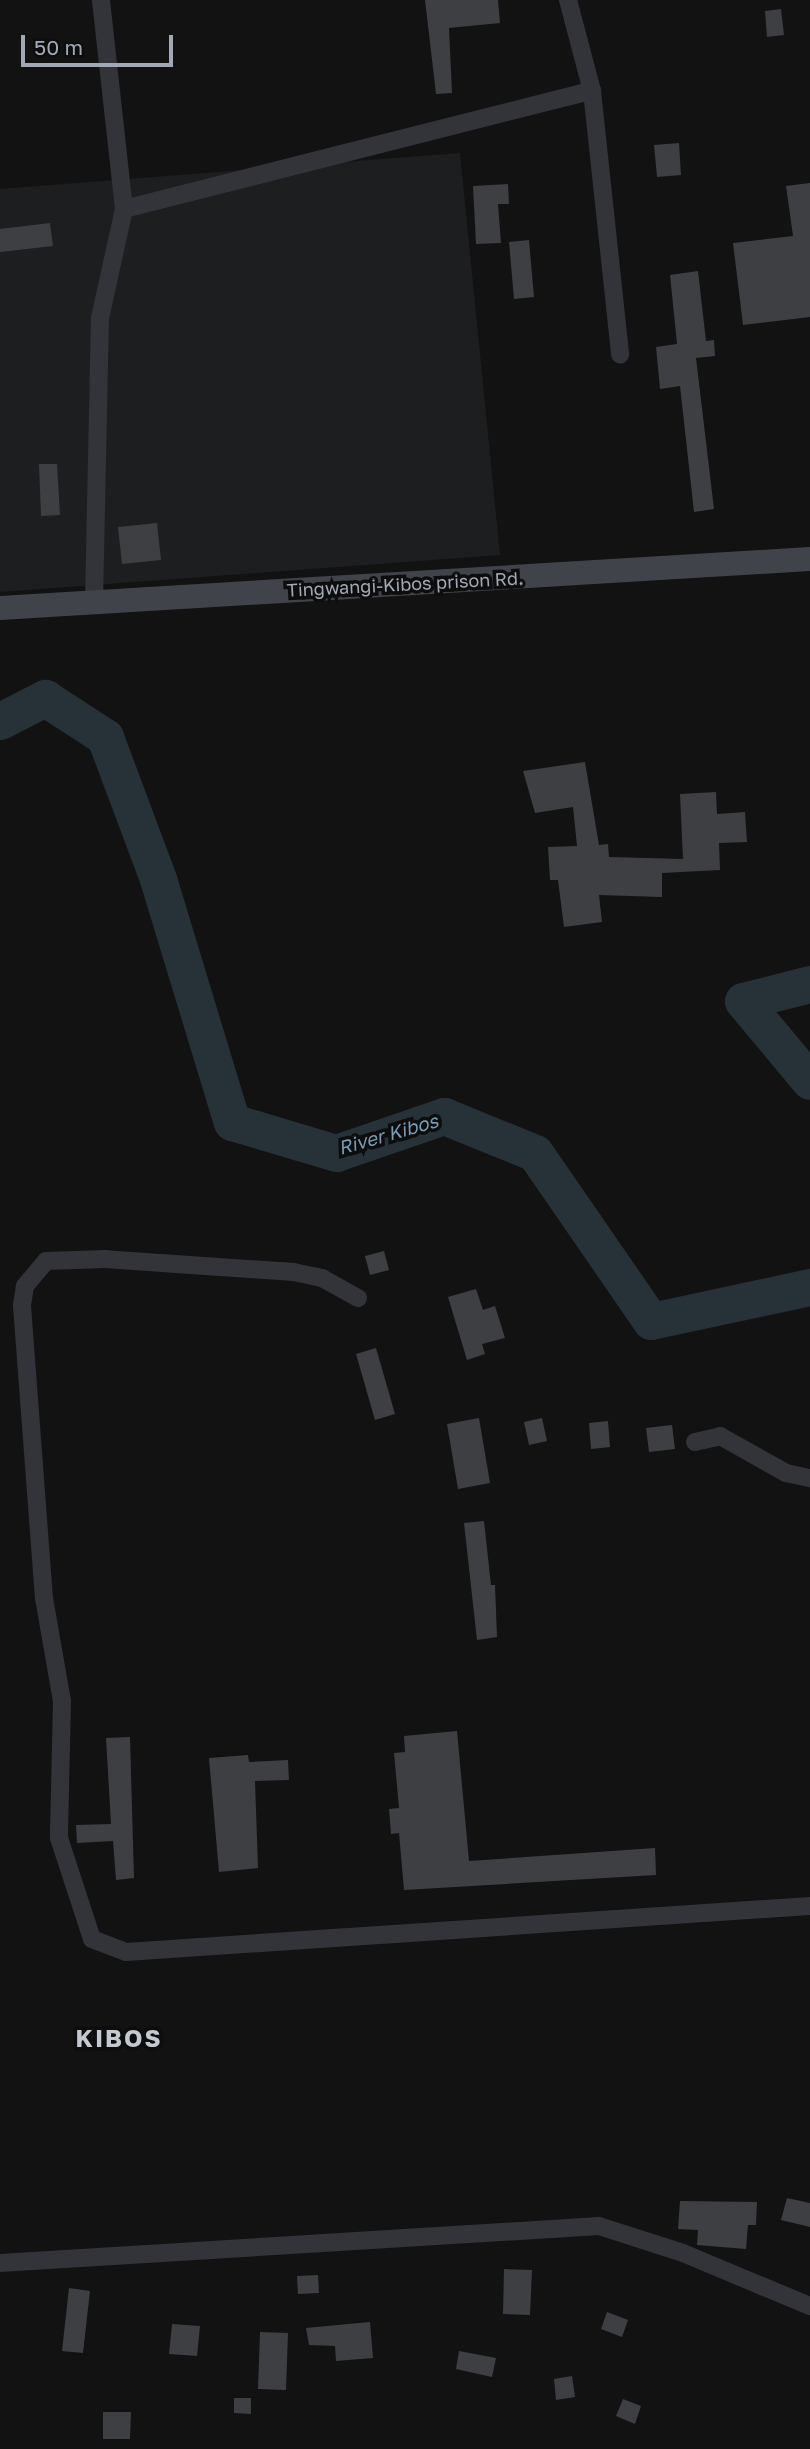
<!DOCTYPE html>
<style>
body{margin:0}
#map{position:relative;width:810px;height:2449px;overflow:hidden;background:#121213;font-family:"Golos Text",sans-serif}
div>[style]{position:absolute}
.built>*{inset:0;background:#1d1e20}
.river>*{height:37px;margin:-18.5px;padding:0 18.5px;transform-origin:18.5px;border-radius:18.5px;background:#273238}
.building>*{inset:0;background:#3d3f43}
.street>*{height:18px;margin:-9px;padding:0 9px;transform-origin:9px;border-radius:9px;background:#323439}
.secondary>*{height:24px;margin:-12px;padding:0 12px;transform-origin:12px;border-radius:12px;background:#404349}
span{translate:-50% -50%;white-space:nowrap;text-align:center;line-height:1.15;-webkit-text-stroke:7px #0d0d0e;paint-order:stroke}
.street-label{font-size:18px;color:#a2a9b5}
.water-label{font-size:19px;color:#759cb4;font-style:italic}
.district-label{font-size:24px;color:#c3c8d1;font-weight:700;letter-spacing:2px}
.scale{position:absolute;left:21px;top:35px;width:152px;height:32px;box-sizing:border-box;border:4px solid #a2a9b5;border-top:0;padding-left:9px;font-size:21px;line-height:24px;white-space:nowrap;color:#a2a9b5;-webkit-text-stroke:5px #0d0d0e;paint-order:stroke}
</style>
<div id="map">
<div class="built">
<div style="clip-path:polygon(460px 153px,500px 555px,0 592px,0 189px)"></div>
</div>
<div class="river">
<div style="left:0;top:721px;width:51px;rotate:-27.1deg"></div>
<div style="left:45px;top:698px;width:72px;rotate:33deg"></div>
<div style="left:105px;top:737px;width:152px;rotate:69.5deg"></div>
<div style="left:158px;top:879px;width:254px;rotate:73.1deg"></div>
<div style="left:232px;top:1122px;width:109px;rotate:16.6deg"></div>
<div style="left:336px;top:1153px;width:114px;rotate:-18.9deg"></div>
<div style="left:444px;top:1116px;width:98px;rotate:22.1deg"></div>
<div style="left:535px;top:1153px;width:204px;rotate:55.4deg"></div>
<div style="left:651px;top:1321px;width:163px;rotate:-12.1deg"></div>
<div style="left:810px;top:984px;width:69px;rotate:165.8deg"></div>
<div style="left:743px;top:1001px;width:104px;rotate:50.1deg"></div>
</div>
<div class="building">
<div style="clip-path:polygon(425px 0,498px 0,500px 23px,449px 28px,452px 93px,436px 94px)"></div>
<div style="clip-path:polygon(781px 9px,784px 35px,767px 37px,765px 11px)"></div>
<div style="clip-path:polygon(679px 143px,681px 175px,657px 177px,654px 145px)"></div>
<div style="clip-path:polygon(810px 183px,810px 317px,743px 325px,733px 243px,793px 236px,786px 186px)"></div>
<div style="clip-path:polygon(508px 184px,509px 204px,498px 204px,501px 243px,476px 244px,473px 186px)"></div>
<div style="clip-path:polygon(50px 223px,53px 246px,0 252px,0 229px)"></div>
<div style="clip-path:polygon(529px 240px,534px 297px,514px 299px,509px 242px)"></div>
<div style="clip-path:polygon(698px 271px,706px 341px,714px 340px,715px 356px,696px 358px,714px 509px,694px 512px,680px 386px,660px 389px,656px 347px,677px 344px,670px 275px)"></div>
<div style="clip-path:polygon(39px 464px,57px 464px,60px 515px,41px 516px)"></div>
<div style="clip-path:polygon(157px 523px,161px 560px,122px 564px,118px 527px)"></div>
<div style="clip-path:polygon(585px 762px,599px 845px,608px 844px,609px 857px,683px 859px,680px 794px,716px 792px,717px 814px,745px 812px,747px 842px,719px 843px,720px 870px,662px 873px,662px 897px,599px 895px,602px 922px,564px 927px,558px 880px,550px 880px,548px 847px,577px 846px,573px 807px,535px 813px,523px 771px)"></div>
<div style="clip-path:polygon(384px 1251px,389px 1270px,370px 1275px,365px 1256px)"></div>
<div style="clip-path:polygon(476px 1289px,483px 1310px,495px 1306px,505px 1338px,482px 1344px,485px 1354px,467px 1360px,448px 1297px)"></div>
<div style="clip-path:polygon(376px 1348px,395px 1414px,375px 1420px,356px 1354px)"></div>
<div style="clip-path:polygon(479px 1418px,490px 1483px,458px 1489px,447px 1424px)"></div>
<div style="clip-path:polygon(542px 1418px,547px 1441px,529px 1445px,524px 1422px)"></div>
<div style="clip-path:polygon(608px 1421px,610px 1447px,591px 1449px,589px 1423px)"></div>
<div style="clip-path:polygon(672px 1425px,675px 1449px,649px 1452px,646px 1428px)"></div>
<div style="clip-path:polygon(484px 1521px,491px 1585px,495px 1585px,497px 1637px,477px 1640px,464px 1523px)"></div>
<div style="clip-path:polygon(457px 1731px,469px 1861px,655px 1848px,656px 1875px,404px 1890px,399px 1833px,391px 1834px,389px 1809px,399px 1808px,394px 1753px,405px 1752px,404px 1736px)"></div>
<div style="clip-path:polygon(130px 1737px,134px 1878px,116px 1880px,113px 1841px,77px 1843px,76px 1825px,111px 1824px,106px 1738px)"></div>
<div style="clip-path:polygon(248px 1755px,249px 1762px,288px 1760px,289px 1780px,255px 1781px,258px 1868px,219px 1872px,209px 1758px)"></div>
<div style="clip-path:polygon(787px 2198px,810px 2203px,810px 2227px,781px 2220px)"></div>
<div style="clip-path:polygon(680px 2201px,757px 2202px,756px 2225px,748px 2225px,746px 2249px,697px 2245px,698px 2230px,678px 2229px)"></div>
<div style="clip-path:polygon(504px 2269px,532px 2270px,530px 2315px,503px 2314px)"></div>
<div style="clip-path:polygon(318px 2275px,319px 2293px,298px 2294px,297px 2276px)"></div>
<div style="clip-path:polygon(69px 2288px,90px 2291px,83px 2353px,62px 2351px)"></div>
<div style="clip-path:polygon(607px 2312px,628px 2320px,622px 2337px,601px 2329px)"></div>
<div style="clip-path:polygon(370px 2322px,373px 2358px,336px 2361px,335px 2346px,309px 2345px,306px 2328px)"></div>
<div style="clip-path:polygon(172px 2324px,200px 2326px,197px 2356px,169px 2354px)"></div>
<div style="clip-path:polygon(260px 2332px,288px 2333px,286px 2390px,258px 2389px)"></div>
<div style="clip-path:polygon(459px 2351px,496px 2358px,492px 2377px,456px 2369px)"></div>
<div style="clip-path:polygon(572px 2376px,575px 2397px,556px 2400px,554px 2379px)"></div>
<div style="clip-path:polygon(234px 2398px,251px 2398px,251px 2414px,234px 2413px)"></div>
<div style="clip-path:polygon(623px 2399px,641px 2406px,635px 2424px,616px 2416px)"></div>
<div style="clip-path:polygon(103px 2412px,131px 2412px,130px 2439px,103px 2439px)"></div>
</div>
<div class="street">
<div style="left:568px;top:0;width:94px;rotate:75.2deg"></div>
<div style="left:592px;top:91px;width:265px;rotate:83.9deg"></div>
<div style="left:124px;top:209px;width:483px;rotate:-14.2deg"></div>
<div style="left:94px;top:602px;width:284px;rotate:-88.8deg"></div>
<div style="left:100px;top:318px;width:112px;rotate:-77.6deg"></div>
<div style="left:124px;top:209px;width:210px;rotate:-96.3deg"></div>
<div style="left:358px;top:1298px;width:41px;rotate:-150.9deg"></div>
<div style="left:322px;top:1278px;width:29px;rotate:-168deg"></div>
<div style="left:294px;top:1272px;width:189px;rotate:-176.1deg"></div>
<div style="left:105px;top:1259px;width:59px;rotate:178.1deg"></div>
<div style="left:46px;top:1261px;width:33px;rotate:130deg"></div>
<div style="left:25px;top:1286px;width:20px;rotate:99deg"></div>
<div style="left:22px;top:1306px;width:293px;rotate:85.7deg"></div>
<div style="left:44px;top:1598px;width:105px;rotate:80.1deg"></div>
<div style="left:62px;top:1701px;width:137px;rotate:91.3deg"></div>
<div style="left:59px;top:1838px;width:106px;rotate:71.9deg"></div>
<div style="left:92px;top:1939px;width:36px;rotate:21deg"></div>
<div style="left:126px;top:1952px;width:686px;rotate:-3.85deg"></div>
<div style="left:695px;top:1442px;width:26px;rotate:-13deg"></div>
<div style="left:720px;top:1436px;width:76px;rotate:29.3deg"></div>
<div style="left:786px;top:1473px;width:25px;rotate:12deg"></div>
<div style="left:0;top:2263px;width:600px;rotate:-3.53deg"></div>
<div style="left:599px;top:2226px;width:88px;rotate:17.8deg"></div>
<div style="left:683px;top:2253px;width:138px;rotate:22.7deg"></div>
</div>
<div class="secondary">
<div style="left:0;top:608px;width:811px;rotate:-3.46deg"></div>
</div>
<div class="street-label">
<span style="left:405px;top:584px;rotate:-3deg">Tingwangi-Kibos prison Rd.</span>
</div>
<div class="water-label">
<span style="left:388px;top:1134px;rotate:-16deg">River Kibos</span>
</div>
<div class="district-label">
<span style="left:119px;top:2038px">KIBOS</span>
</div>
<div class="scale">50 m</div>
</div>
